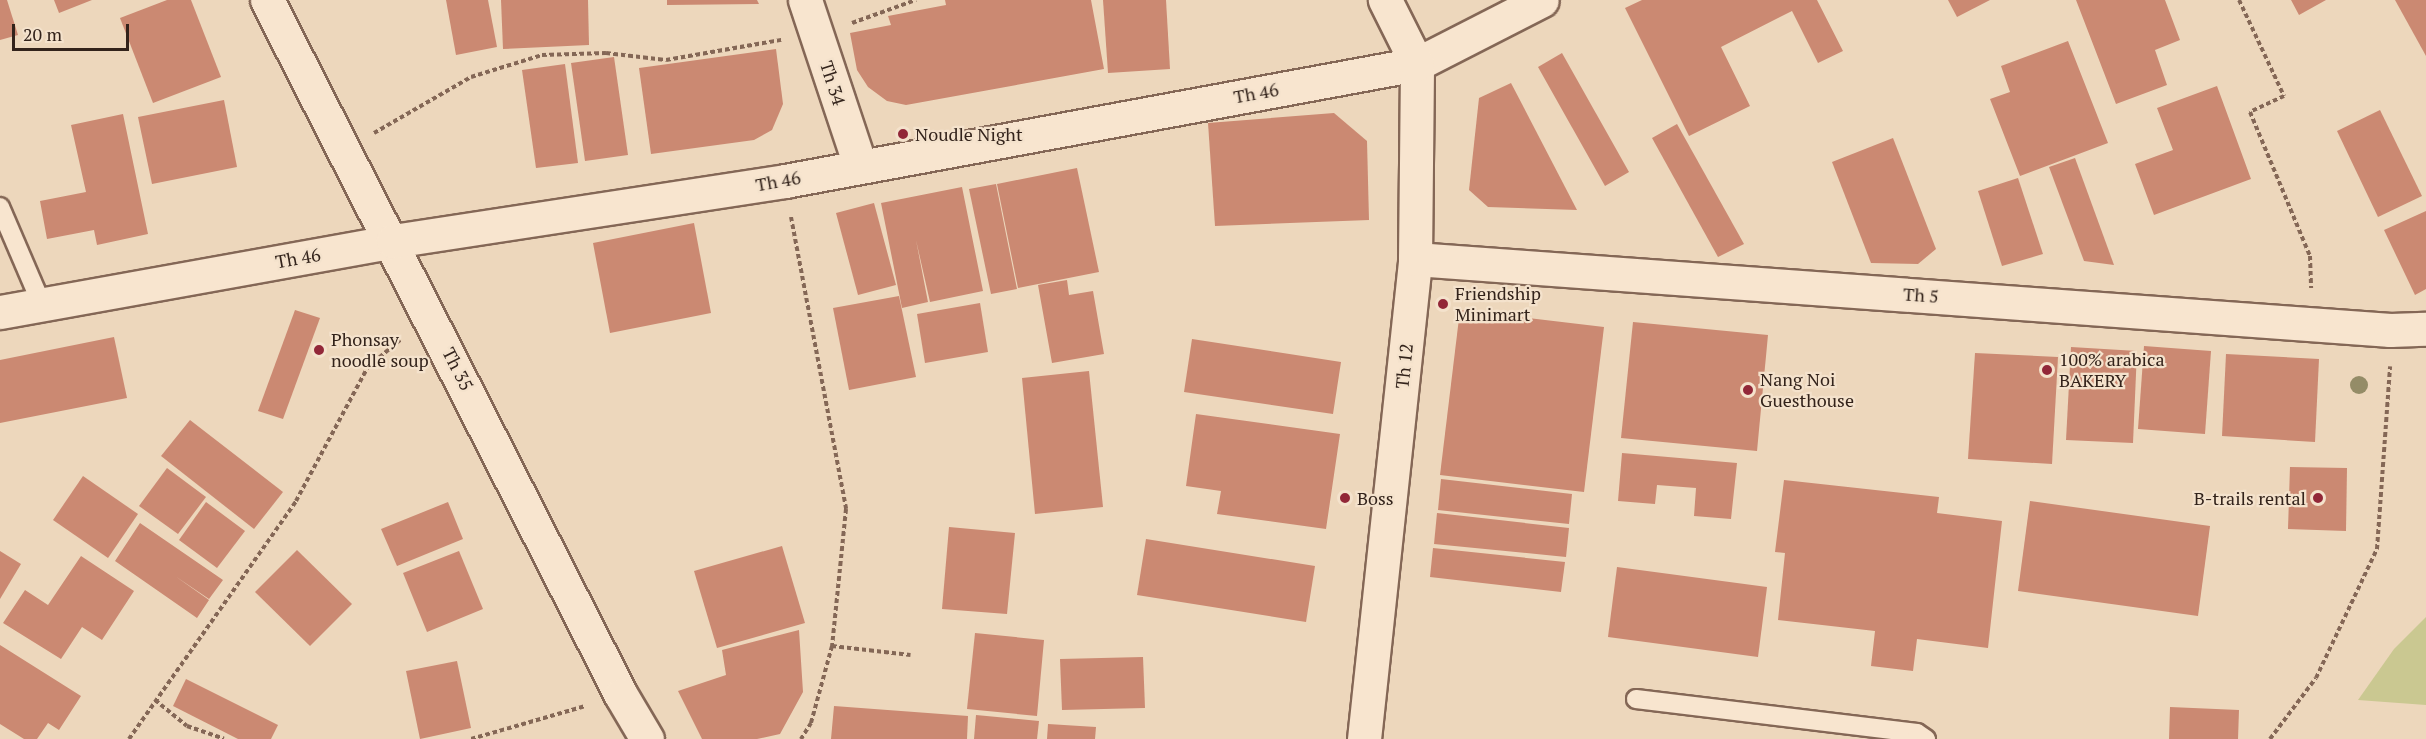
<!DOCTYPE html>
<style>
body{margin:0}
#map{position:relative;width:2426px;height:739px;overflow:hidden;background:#edd7bc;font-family:"PT Serif",serif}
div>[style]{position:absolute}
.green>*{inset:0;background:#cac891}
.building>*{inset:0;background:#cb8972}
.path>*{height:4px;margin-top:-2px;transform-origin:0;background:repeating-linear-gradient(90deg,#846756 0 4.5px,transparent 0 7.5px)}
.roads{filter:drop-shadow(2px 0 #846756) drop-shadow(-2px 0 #846756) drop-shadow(0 2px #846756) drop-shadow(0 -2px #846756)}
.service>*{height:18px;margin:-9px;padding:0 9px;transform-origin:9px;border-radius:9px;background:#f8e5cf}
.minor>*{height:33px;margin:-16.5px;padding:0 16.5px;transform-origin:16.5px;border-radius:16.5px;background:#f8e5cf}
.trees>*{width:18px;height:18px;margin:-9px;border-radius:50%;background:#948c67}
.dots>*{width:16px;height:16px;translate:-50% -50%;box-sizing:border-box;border:3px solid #f4e2cc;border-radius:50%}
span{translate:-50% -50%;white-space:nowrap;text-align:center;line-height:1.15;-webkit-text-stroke:4.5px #f4e2cc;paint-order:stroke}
.street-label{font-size:18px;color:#33231b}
.poi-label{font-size:18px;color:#33231b}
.left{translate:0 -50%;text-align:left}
.right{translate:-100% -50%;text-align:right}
.scale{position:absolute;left:12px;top:24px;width:117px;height:27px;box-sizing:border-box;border:3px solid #33231b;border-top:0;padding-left:8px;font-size:18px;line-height:21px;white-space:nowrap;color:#33231b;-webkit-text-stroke:4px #f4e2cc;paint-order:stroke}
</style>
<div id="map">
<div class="green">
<div style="clip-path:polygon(2426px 617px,2426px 705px,2358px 700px,2394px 649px)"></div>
</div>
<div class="building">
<div style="clip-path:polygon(0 0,7px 0,18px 35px,0 40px)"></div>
<div style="clip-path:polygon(54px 0,92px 0,59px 13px)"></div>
<div style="clip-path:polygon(167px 0,191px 0,221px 77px,153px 103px,120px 18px)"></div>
<div style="clip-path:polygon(446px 0,488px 0,497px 47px,456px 55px)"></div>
<div style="clip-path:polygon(501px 0,588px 0,589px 45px,503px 49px)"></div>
<div style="clip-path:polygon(667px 0,757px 0,759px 4px,667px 5px)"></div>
<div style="clip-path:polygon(945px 0,1091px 0,1104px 69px,906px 105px,887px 101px,868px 87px,857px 70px,850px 33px,891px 25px,888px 16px,946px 5px)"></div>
<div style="clip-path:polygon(1103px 0,1166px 0,1170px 69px,1108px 73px)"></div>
<div style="clip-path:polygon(1642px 0,1817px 0,1843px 51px,1818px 63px,1792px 11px,1721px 47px,1750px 106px,1689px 136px,1625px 8px)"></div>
<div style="clip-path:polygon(1948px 0,1990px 0,1957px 17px)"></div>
<div style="clip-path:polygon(2076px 0,2165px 0,2180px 40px,2155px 50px,2167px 85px,2116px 104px)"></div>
<div style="clip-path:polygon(2291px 0,2326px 0,2299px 15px)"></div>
<div style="clip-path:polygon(2395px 0,2426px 0,2426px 56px)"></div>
<div style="clip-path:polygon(2068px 41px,2108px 143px,2020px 176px,1990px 99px,2010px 92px,2001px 66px)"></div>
<div style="clip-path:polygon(776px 49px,783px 104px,772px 130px,754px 140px,651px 154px,639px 68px)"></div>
<div style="clip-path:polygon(1562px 53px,1629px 172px,1605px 186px,1538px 67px)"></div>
<div style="clip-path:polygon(614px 57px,628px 155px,585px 161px,571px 63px)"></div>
<div style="clip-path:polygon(565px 64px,578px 163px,536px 168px,522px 70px)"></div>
<div style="clip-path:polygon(1511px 83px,1577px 210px,1488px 207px,1469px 190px,1479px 98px)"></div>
<div style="clip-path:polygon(2217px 86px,2251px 179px,2154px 215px,2135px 164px,2173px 150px,2157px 108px)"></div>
<div style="clip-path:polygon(224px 100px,237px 167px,152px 184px,138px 117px)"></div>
<div style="clip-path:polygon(2380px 110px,2422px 196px,2378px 217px,2337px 131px)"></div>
<div style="clip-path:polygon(1334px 113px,1367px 141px,1369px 220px,1215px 226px,1208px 123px)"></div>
<div style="clip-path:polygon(123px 114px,148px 234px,97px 245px,94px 230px,47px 239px,40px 201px,86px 192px,71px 125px)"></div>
<div style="clip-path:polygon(1677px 124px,1744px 244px,1718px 257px,1652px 138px)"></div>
<div style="clip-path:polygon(1893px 138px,1936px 249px,1918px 264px,1871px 263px,1832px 162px)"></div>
<div style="clip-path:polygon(2075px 158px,2114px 265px,2084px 261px,2049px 167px)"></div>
<div style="clip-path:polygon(1077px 168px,1099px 272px,1018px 288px,997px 184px)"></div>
<div style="clip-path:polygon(2018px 178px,2043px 254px,2002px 266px,1978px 191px)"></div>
<div style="clip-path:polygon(996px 184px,1017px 289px,991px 294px,969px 189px)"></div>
<div style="clip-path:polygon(962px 187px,983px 291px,930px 302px,916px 240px,928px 302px,902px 308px,881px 203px)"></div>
<div style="clip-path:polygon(874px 203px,896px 285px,858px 295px,836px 213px)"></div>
<div style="clip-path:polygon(2426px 211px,2426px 289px,2415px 295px,2384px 230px)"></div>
<div style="clip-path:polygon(694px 223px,711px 313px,610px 333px,593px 243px)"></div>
<div style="clip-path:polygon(1067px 280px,1069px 295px,1093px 291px,1104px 354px,1052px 363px,1038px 285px)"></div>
<div style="clip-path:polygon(899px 296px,916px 377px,849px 390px,833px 308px)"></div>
<div style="clip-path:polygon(980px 303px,988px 352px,925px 363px,917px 314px)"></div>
<div style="clip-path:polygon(295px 310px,320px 318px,283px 419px,258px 411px)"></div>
<div style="clip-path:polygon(1460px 310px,1604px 327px,1584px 492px,1440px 475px)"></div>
<div style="clip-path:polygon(1633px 322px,1768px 335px,1757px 451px,1621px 438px)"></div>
<div style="clip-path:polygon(114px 337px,127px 398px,0 423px,0 360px)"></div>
<div style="clip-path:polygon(1192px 339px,1341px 362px,1333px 414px,1184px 392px)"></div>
<div style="clip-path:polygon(2144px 346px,2211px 351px,2205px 434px,2138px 429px)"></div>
<div style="clip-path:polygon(2071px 347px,2137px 351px,2133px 443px,2066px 440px)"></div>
<div style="clip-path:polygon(1975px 353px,2058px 357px,2052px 464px,1968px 459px)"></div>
<div style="clip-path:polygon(2226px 354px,2319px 359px,2315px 442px,2222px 436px)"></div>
<div style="clip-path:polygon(1089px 371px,1103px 507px,1035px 514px,1022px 378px)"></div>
<div style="clip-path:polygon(1196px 414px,1340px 434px,1326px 529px,1217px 514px,1221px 491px,1186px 486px)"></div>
<div style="clip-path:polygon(190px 420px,283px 492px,254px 529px,161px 456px)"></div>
<div style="clip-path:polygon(1622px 453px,1737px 463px,1731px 519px,1694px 516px,1696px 488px,1657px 485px,1655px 504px,1618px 501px)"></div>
<div style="clip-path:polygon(2290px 467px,2347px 468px,2346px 531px,2288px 529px)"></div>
<div style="clip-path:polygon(167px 468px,206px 497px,178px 534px,139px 506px)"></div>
<div style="clip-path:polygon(83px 476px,138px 514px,108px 558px,53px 520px)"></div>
<div style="clip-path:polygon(1441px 479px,1572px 494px,1569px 524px,1438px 510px)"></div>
<div style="clip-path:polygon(1784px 480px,1939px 497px,1937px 513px,2002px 521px,1988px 648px,1917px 639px,1913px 671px,1871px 666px,1875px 631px,1778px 620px,1785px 553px,1775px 552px)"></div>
<div style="clip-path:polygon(2030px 501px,2210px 526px,2198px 616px,2018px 591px)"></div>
<div style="clip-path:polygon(206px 502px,245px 531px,217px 568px,179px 540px)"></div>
<div style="clip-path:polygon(448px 502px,463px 539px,397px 566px,381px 529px)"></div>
<div style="clip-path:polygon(1437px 513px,1569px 528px,1566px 557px,1434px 544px)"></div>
<div style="clip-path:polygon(140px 523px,223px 580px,209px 599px,175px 576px,209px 600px,197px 618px,115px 561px)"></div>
<div style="clip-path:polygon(949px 527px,1015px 533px,1007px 614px,942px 609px)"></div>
<div style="clip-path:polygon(1146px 539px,1315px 566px,1306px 622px,1137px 595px)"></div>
<div style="clip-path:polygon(782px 546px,805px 623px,717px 648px,694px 571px)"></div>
<div style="clip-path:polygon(1433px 548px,1565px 562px,1561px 592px,1430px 577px)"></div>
<div style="clip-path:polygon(297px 550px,352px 604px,310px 646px,255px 592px)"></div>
<div style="clip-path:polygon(0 551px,21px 564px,0 599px)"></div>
<div style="clip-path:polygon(459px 551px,483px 609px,427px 632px,403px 573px)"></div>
<div style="clip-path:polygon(81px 556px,134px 591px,102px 640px,82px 627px,61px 659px,3px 623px,25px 590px,48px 605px)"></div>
<div style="clip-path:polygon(1617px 567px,1767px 587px,1758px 657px,1608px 637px)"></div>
<div style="clip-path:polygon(799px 630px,803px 692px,780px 734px,757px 739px,702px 739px,678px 691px,726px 675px,722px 650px)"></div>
<div style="clip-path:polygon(975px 633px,1044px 640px,1037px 716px,967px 709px)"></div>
<div style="clip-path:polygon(0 645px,81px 696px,59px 730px,48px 723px,37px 739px,24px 739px,0 724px)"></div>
<div style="clip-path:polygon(1143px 657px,1145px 708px,1062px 710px,1060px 659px)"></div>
<div style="clip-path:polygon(457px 661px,471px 728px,420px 739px,406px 671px)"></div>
<div style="clip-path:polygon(186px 679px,278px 725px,271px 739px,238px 739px,173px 706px)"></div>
<div style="clip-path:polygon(834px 706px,968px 716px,967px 739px,831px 739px)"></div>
<div style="clip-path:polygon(2170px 707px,2239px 710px,2238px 739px,2169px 739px)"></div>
<div style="clip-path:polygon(976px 715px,1039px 721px,1037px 739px,974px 739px)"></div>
<div style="clip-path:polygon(1048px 724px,1096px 727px,1095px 739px,1047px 739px)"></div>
</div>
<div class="path">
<div style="left:2239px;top:0;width:106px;rotate:64.9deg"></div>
<div style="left:2284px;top:96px;width:38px;rotate:155deg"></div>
<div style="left:2250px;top:112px;width:156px;rotate:67.4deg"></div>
<div style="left:2310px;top:256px;width:32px;rotate:88deg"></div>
<div style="left:852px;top:23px;width:68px;rotate:-19.8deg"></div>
<div style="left:374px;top:133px;width:112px;rotate:-30deg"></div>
<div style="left:471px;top:77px;width:74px;rotate:-17.2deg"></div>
<div style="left:542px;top:55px;width:64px;rotate:-1.8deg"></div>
<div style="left:606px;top:53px;width:60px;rotate:6.7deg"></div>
<div style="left:666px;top:60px;width:117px;rotate:-9.9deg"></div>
<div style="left:791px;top:217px;width:297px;rotate:79.3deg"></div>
<div style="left:846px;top:509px;width:138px;rotate:95.8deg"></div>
<div style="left:832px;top:646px;width:80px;rotate:105.3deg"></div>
<div style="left:811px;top:723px;width:19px;rotate:122deg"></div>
<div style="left:832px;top:646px;width:79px;rotate:6.6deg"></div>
<div style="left:155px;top:700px;width:41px;rotate:39.1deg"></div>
<div style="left:187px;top:726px;width:39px;rotate:19deg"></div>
<div style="left:129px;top:739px;width:291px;rotate:-54.9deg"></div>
<div style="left:296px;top:501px;width:152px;rotate:-61.8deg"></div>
<div style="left:368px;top:367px;width:42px;rotate:-40.2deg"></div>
<div style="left:471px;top:739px;width:119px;rotate:-16.1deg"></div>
<div style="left:2270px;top:739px;width:76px;rotate:-53deg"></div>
<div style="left:2316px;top:678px;width:143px;rotate:-64.7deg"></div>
<div style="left:2377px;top:549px;width:183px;rotate:-85.9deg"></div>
</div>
<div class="roads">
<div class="service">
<div style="left:0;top:207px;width:107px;rotate:66.8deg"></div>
<div style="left:1636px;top:699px;width:283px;rotate:6.9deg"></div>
<div style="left:1917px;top:733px;width:11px;rotate:34deg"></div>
</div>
<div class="minor">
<div style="left:267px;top:0;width:780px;rotate:63.01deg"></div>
<div style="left:621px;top:695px;width:51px;rotate:59.4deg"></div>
<div style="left:805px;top:0;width:174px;rotate:71.6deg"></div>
<div style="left:1415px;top:259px;width:978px;rotate:4.16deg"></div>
<div style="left:2390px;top:330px;width:36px;rotate:-2deg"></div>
<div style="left:0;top:312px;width:399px;rotate:-10.2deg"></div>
<div style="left:393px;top:241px;width:397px;rotate:-8.7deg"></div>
<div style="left:785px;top:181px;width:643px;rotate:-10.49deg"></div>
<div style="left:1417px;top:64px;width:140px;rotate:-27.1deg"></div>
<div style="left:1364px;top:739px;width:483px;rotate:-83.9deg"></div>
<div style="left:1415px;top:259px;width:195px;rotate:-89.4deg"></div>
<div style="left:1417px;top:64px;width:72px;rotate:-116.6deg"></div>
</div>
</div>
<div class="trees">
<div style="left:2359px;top:385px"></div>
</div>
<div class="dots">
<div style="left:903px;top:134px;background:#922738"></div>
<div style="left:1443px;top:304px;background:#922738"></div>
<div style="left:319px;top:350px;background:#922738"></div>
<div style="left:2047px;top:370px;background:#922738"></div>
<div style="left:1748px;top:390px;background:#922738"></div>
<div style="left:1345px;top:498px;background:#922738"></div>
<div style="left:2318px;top:498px;background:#922738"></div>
</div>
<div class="street-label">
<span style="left:833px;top:83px;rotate:72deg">Th 34</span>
<span style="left:1256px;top:93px;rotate:-10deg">Th 46</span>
<span style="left:778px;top:181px;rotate:-10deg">Th 46</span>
<span style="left:298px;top:258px;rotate:-10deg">Th 46</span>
<span style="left:1921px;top:295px;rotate:4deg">Th 5</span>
<span style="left:1404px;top:366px;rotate:-84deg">Th 12</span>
<span style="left:458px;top:369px;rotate:63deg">Th 35</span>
</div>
<div class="poi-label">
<span class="left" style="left:915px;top:134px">Noudle Night</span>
<span class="left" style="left:1455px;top:304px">Friendship<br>Minimart</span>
<span class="left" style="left:331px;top:350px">Phonsay<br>noodle soup</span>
<span class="left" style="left:2059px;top:370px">100% arabica<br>BAKERY</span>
<span class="left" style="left:1760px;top:390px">Nang Noi<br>Guesthouse</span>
<span class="left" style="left:1357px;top:498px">Boss</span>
<span class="right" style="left:2306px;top:498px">B-trails rental</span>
</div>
<div class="scale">20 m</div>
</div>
